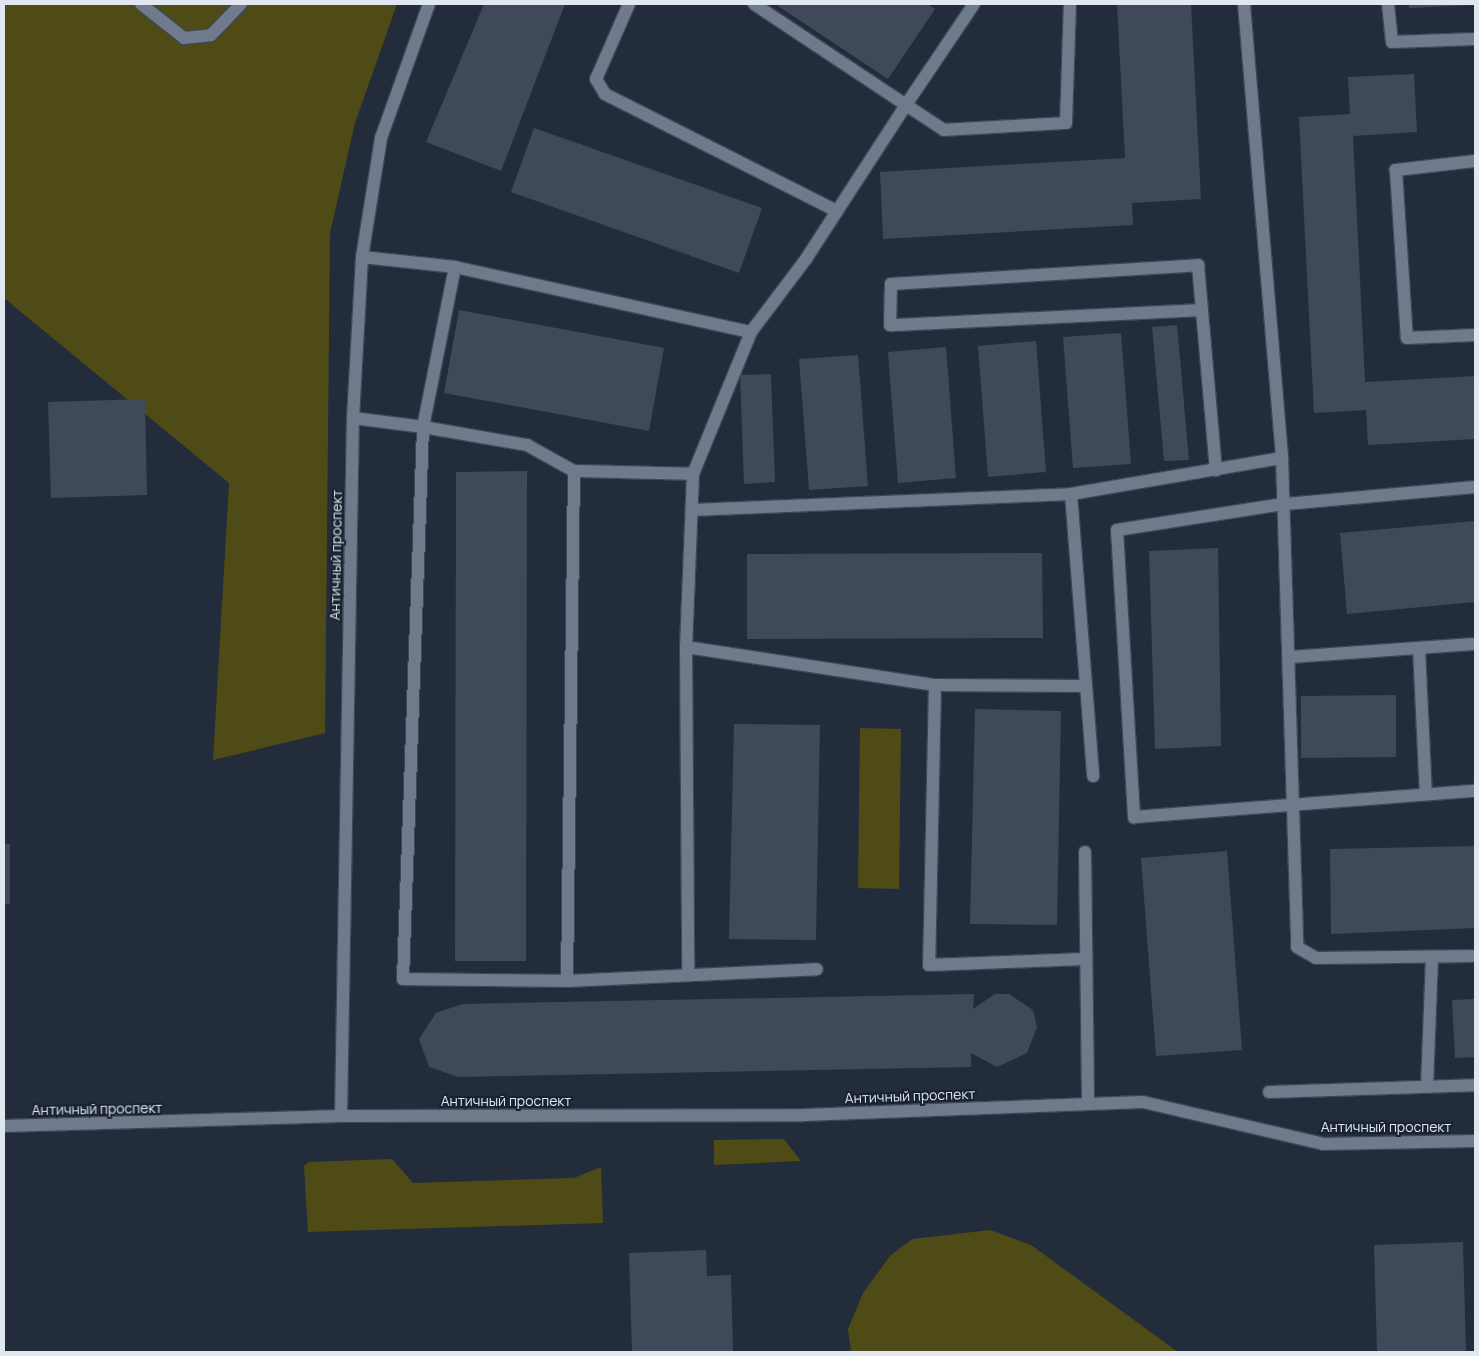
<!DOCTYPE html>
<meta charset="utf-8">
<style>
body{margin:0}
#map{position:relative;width:1479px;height:1356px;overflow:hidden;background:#232c3b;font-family:Manrope,sans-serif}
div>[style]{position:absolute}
.green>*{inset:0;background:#4e4b17}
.building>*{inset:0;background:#3f495a}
.roads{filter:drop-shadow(1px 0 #3f4754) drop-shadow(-1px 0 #3f4754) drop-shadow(0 1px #3f4754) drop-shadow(0 -1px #3f4754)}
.lane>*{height:12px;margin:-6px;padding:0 6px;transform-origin:6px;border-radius:6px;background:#6f7a8d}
.street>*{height:12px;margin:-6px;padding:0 6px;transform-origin:6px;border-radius:6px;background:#6f7a8d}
span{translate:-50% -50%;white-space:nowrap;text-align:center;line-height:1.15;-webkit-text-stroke:4px #192231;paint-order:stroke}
.street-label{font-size:14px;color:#e0e7f1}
.frame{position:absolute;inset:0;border:5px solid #e0e7f1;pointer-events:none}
</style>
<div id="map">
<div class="green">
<div style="clip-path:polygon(4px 4px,397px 4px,355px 123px,330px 233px,325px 733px,213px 760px,229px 483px,4px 298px)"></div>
<div style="clip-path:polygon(860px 728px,901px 729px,899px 889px,858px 888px)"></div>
<div style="clip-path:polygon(784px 1139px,801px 1161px,714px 1165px,714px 1140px)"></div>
<div style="clip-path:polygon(392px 1159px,413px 1183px,574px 1178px,601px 1167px,603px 1223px,308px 1232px,304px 1166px,309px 1162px)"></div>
<div style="clip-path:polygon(990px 1230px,1031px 1245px,1178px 1352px,851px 1352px,848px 1329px,863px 1293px,890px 1256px,912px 1239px)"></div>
</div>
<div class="building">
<div style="clip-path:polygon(484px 4px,565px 4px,501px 171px,426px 142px)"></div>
<div style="clip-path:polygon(775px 4px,927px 4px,935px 9px,888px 79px)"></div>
<div style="clip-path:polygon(1117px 4px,1191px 4px,1201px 199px,1132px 203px,1133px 225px,883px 239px,880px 172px,1125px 158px)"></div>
<div style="clip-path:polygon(1409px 4px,1474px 4px,1474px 5px,1409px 8px)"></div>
<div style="clip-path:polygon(1414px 74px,1417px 132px,1353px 136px,1365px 382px,1475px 376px,1475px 439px,1368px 445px,1366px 410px,1314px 413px,1299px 117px,1350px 114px,1348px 77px)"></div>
<div style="clip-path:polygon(534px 128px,762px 208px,739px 273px,511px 192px)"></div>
<div style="clip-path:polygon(459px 310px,664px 348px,649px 431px,444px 393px)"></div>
<div style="clip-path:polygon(1177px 325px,1189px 460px,1164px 461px,1152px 327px)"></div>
<div style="clip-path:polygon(1121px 333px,1131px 464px,1073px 468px,1063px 337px)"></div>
<div style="clip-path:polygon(1036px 341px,1046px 472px,988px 477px,978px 346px)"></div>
<div style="clip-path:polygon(946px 347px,956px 478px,898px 483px,888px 352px)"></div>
<div style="clip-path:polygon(858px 355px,868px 486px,809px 490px,799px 359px)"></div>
<div style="clip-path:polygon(771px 374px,775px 482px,744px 484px,740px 375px)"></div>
<div style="clip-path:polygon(145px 399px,147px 495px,51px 498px,48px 402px)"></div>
<div style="clip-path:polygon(527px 471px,526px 961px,455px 961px,456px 472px)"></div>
<div style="clip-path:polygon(1475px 521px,1475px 602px,1347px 614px,1340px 533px)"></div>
<div style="clip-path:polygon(1218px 548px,1221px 746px,1155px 749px,1149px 551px)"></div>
<div style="clip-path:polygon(1042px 553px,1043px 638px,747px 639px,747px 554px)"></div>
<div style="clip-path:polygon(1396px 695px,1396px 757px,1301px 758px,1301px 696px)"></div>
<div style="clip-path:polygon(975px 709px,1061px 711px,1057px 925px,970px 924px)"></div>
<div style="clip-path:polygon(734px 724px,820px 725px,816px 940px,729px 939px)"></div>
<div style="clip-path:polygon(4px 844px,10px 844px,10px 904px,4px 904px)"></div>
<div style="clip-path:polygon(1475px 846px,1475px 928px,1331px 934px,1330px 849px)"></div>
<div style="clip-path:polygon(1227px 851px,1242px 1050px,1156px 1056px,1141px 858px)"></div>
<div style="clip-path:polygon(974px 994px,973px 1009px,995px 994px,1009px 994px,1033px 1010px,1037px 1027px,1027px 1053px,997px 1067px,971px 1053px,971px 1067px,458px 1077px,429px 1067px,419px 1039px,436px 1013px,462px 1004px)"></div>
<div style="clip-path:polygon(1475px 999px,1475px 1057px,1455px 1058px,1452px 1000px)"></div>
<div style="clip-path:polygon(1463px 1242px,1466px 1352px,1377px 1352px,1374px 1245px)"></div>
<div style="clip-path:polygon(706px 1250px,707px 1276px,731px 1275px,733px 1352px,632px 1352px,629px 1253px)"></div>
</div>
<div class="roads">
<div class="lane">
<div style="left:629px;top:4px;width:82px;rotate:113.7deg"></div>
<div style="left:596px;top:79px;width:17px;rotate:59deg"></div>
<div style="left:605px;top:94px;width:260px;rotate:26.8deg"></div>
<div style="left:754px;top:4px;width:182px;rotate:33.6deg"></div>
<div style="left:906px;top:105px;width:184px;rotate:123deg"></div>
<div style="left:806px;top:259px;width:91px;rotate:127deg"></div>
<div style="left:751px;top:332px;width:153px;rotate:112.2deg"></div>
<div style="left:693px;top:474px;width:173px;rotate:92.3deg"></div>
<div style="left:686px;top:647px;width:252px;rotate:8.7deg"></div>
<div style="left:935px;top:685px;width:150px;rotate:0.4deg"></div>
<div style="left:974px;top:4px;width:122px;rotate:124deg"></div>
<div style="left:906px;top:105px;width:45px;rotate:33.3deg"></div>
<div style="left:944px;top:130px;width:122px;rotate:-3.3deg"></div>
<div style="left:1066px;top:123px;width:119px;rotate:-88.1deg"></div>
<div style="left:1244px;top:4px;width:456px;rotate:85.2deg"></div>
<div style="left:1282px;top:458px;width:489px;rotate:88.2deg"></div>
<div style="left:1297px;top:947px;width:22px;rotate:30deg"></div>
<div style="left:1316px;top:958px;width:159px;rotate:-0.7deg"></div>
<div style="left:1388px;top:4px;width:38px;rotate:84deg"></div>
<div style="left:1392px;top:42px;width:83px;rotate:-2.1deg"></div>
<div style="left:1475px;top:161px;width:80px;rotate:173.5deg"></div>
<div style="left:1396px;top:170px;width:168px;rotate:86.3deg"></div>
<div style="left:1407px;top:338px;width:68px;rotate:-2.5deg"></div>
<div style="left:362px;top:257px;width:94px;rotate:6.1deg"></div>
<div style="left:455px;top:267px;width:303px;rotate:12.4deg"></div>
<div style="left:1202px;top:310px;width:312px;rotate:177.2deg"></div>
<div style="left:890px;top:325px;width:41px;rotate:-88.6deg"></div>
<div style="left:891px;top:284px;width:308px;rotate:-3.5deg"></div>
<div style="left:1198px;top:265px;width:206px;rotate:85deg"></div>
<div style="left:353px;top:418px;width:71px;rotate:7.3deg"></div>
<div style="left:423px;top:427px;width:163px;rotate:-78.7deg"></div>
<div style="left:423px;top:427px;width:106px;rotate:9.8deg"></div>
<div style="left:527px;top:445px;width:54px;rotate:29deg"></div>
<div style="left:574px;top:471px;width:510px;rotate:90.79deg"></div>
<div style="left:567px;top:981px;width:164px;rotate:-179.3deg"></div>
<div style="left:403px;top:979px;width:552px;rotate:-87.92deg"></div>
<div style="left:574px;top:471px;width:119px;rotate:1.4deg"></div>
<div style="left:1475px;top:487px;width:193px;rotate:174.9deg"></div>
<div style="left:1283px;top:504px;width:168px;rotate:171.1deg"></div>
<div style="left:1117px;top:530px;width:288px;rotate:86.6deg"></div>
<div style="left:1134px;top:817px;width:342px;rotate:-4.4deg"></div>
<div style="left:1071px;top:494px;width:283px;rotate:85.5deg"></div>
<div style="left:692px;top:510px;width:379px;rotate:-2.4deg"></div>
<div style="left:1071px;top:494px;width:214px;rotate:-9.7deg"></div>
<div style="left:686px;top:647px;width:326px;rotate:89.6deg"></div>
<div style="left:1419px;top:648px;width:146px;rotate:87.3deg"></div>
<div style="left:1289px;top:657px;width:186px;rotate:-4deg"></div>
<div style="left:935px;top:685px;width:280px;rotate:91.2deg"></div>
<div style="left:929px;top:965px;width:157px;rotate:-2.2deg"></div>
<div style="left:1085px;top:852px;width:252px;rotate:89.3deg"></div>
<div style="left:567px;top:981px;width:250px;rotate:-2.7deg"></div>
<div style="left:1427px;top:1087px;width:130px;rotate:-87.8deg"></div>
<div style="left:1269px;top:1092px;width:206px;rotate:-1.9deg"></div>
</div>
<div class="street">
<div style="left:141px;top:4px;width:55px;rotate:38.3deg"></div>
<div style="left:184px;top:38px;width:27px;rotate:-6deg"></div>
<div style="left:211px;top:35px;width:43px;rotate:-45.9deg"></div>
<div style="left:341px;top:1116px;width:698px;rotate:-89.02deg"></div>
<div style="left:353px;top:418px;width:161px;rotate:-86.8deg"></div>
<div style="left:362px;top:257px;width:121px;rotate:-80.9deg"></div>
<div style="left:381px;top:138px;width:142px;rotate:-70.3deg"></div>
<div style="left:4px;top:1126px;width:337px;rotate:-1.7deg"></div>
<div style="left:341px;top:1116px;width:463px;rotate:-0.1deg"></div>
<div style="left:804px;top:1115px;width:339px;rotate:-2.2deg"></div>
<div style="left:1143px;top:1102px;width:185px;rotate:13.1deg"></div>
<div style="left:1323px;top:1144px;width:152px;rotate:-1.1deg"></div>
</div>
</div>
<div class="street-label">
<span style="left:336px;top:555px;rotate:-89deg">Античный проспект</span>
<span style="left:910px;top:1096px;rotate:-2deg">Античный проспект</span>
<span style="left:506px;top:1101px">Античный проспект</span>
<span style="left:97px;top:1109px;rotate:-1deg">Античный проспект</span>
<span style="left:1386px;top:1127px">Античный проспект</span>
</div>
<div class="frame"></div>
</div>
